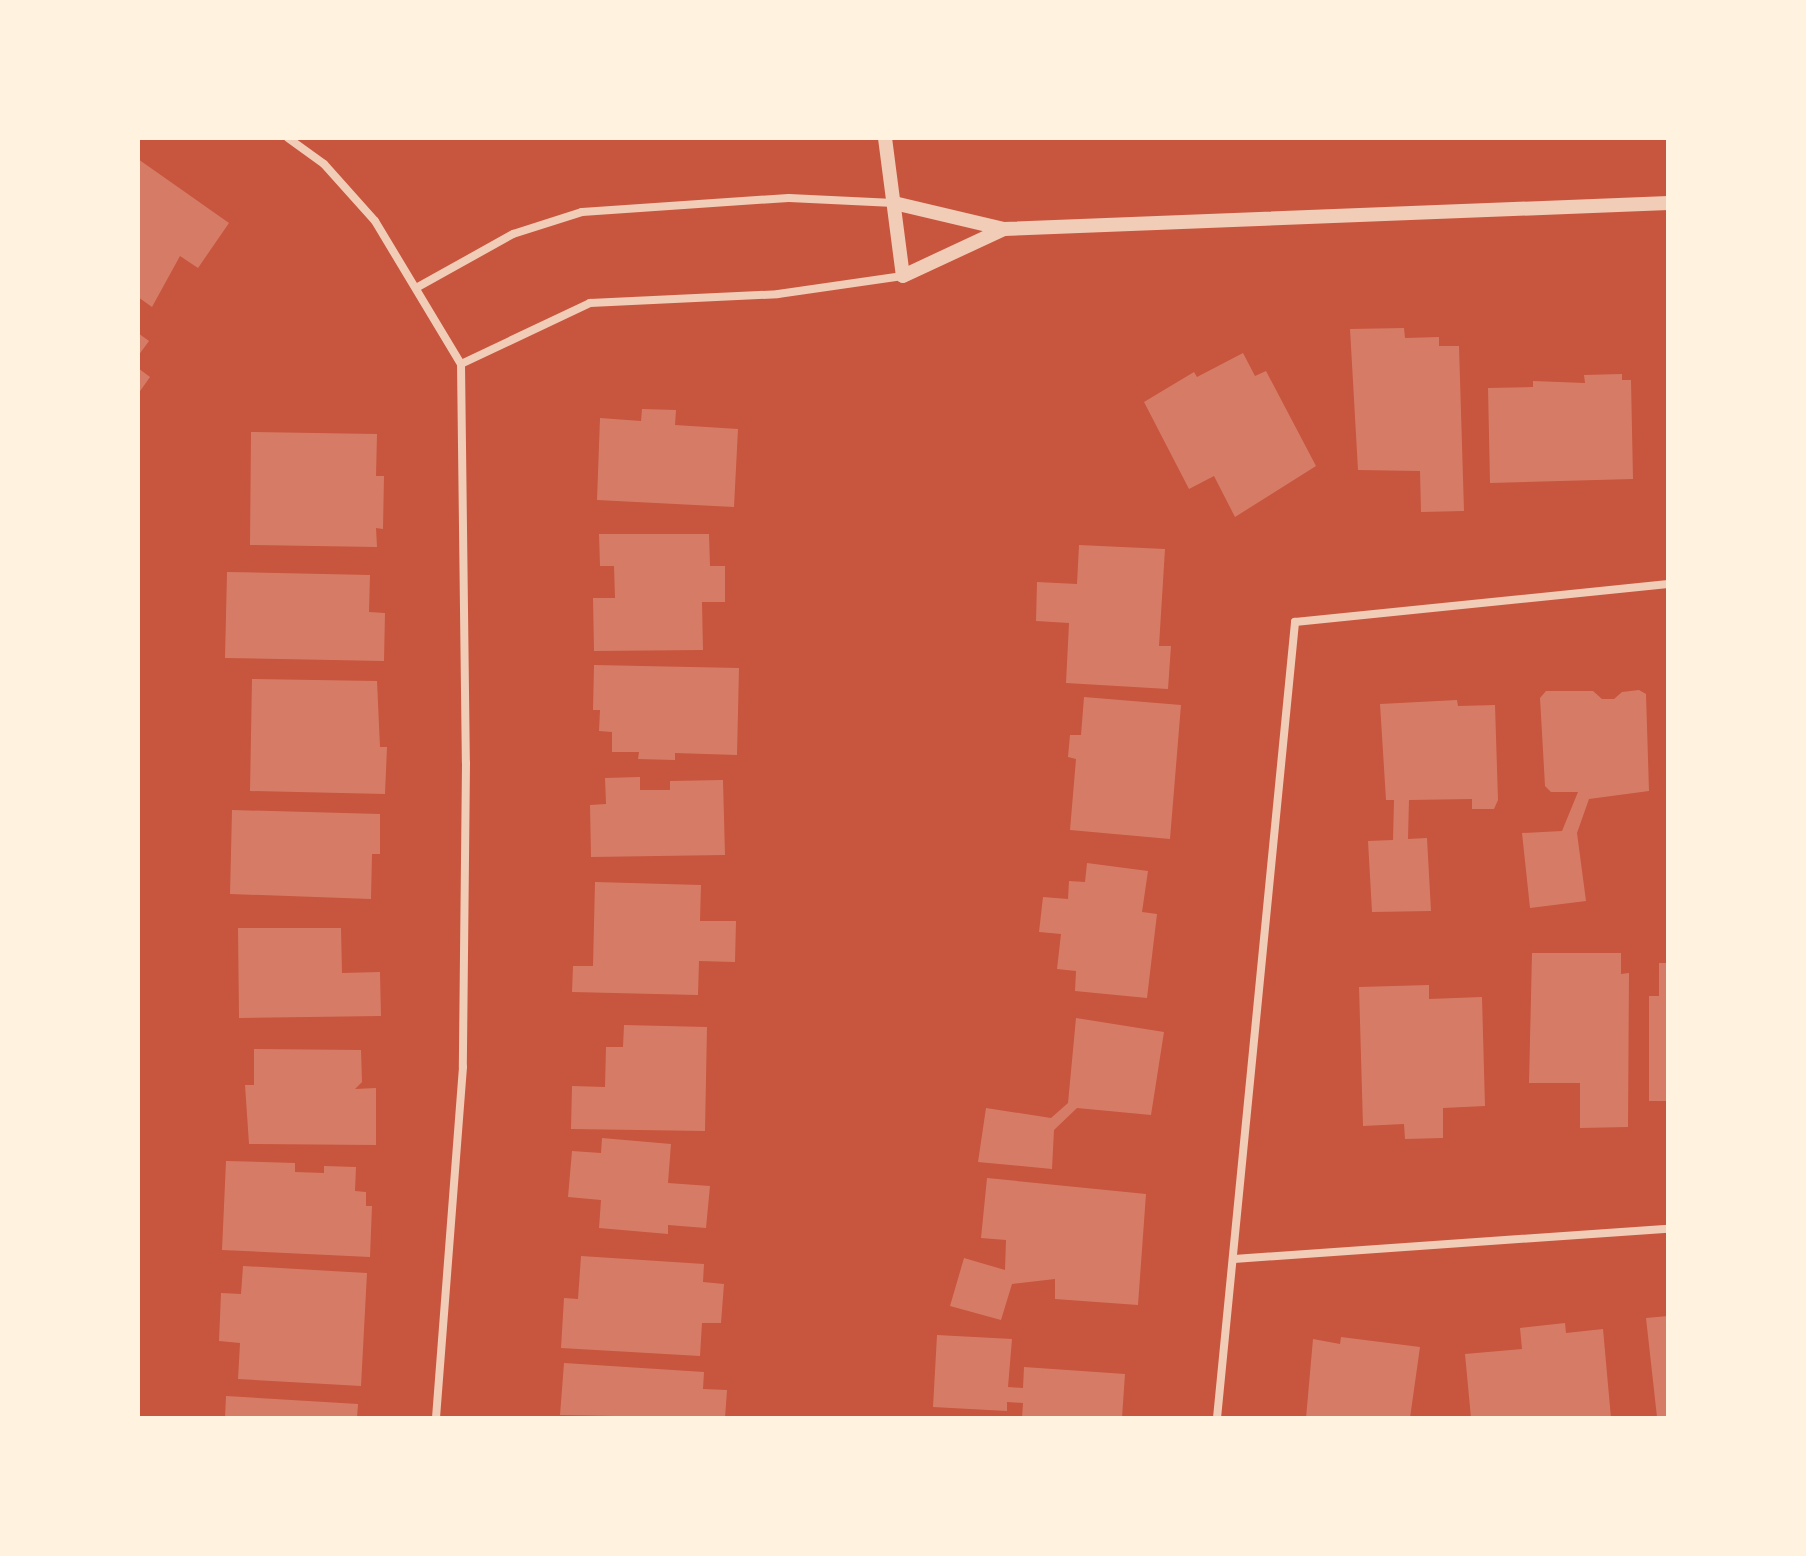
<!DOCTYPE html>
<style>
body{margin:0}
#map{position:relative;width:1806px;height:1556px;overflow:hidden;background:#c8553d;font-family:"DM Sans",sans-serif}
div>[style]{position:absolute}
.building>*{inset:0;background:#d67c66}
.minor>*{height:8px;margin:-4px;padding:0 4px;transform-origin:4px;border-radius:4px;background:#f1ccb7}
.tertiary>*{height:14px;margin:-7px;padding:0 7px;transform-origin:7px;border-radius:7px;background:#f1ccb7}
span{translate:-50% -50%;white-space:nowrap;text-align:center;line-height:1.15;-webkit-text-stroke:8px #fff3e0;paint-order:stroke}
.frame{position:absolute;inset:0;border:140px solid #fff3e0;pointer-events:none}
</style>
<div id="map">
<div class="building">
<div style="clip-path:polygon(138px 159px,229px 223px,198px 268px,180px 256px,152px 307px,138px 297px)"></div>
<div style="clip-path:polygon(1404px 328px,1405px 338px,1439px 337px,1439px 346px,1459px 346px,1464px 511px,1421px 512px,1420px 471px,1358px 470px,1350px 329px)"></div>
<div style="clip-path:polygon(138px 333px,149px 341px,138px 356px)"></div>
<div style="clip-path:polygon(1243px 353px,1255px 376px,1266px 371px,1316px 466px,1235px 517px,1214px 476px,1189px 489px,1144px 402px,1194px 372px,1197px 377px)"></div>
<div style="clip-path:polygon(138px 368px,150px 377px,138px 394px)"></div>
<div style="clip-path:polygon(1622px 374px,1622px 380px,1631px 380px,1633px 479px,1490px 483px,1488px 388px,1533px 387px,1533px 381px,1585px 383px,1584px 375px)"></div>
<div style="clip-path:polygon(642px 409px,676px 410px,675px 425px,738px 429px,734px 507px,597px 500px,600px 418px,641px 421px)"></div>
<div style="clip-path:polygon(251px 432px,377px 434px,376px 476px,384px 476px,383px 529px,376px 528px,377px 547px,250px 545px)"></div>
<div style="clip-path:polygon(599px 534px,709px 534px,710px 566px,725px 566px,725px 602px,702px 602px,703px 650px,594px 651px,593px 598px,615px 598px,614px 566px,600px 566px)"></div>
<div style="clip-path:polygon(1079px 545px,1165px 549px,1159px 646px,1171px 646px,1168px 689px,1066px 683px,1069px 623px,1036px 621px,1037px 582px,1077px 584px)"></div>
<div style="clip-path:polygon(227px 572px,370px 575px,369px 612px,385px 613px,384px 661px,225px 658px)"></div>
<div style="clip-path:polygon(594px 665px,739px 668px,737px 755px,675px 753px,675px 760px,638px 759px,639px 752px,612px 752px,612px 732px,599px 731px,600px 710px,593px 710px)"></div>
<div style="clip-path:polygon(252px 679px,377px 681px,380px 747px,387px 747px,385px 794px,250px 791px)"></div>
<div style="clip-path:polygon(1639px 690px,1646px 694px,1649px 791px,1589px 799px,1577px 833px,1586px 901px,1530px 908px,1522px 833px,1562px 831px,1578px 792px,1551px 792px,1545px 786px,1540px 698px,1546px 691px,1593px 691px,1602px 699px,1614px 699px,1622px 692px)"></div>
<div style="clip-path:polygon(1084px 697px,1181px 705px,1170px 839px,1070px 830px,1076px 759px,1068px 757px,1070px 735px,1081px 735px)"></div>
<div style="clip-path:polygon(1457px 700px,1458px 706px,1495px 705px,1498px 800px,1494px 809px,1472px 809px,1472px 799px,1409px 800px,1408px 839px,1427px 838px,1431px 911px,1372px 912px,1368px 841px,1393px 840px,1394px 800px,1386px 800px,1380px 704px)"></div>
<div style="clip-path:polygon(640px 777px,640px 790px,670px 790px,670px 781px,723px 780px,725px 855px,591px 857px,590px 805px,606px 804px,605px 778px)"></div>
<div style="clip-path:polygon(232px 810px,380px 814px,380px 854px,372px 854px,371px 899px,230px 894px)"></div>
<div style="clip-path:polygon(1087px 863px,1148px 871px,1142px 912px,1157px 914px,1147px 998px,1075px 991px,1076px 971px,1057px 969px,1061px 934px,1039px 932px,1043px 897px,1068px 899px,1069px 881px,1085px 882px)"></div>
<div style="clip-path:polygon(595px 882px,701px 885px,700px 921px,736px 921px,735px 962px,699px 961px,698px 995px,572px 992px,573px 966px,593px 966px)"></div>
<div style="clip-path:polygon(238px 928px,341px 928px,342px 973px,380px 972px,381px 1016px,239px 1018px)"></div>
<div style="clip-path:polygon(1532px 953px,1621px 953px,1621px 974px,1629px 973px,1628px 1127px,1580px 1128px,1580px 1083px,1529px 1083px)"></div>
<div style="clip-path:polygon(1659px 963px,1668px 963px,1668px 1101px,1649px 1101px,1649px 996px,1659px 996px)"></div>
<div style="clip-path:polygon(1429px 985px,1429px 999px,1482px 997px,1485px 1106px,1443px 1108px,1443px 1138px,1405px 1139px,1404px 1124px,1363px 1126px,1359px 987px)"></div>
<div style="clip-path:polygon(1076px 1018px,1164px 1032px,1151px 1115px,1077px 1108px,1054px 1130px,1052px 1169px,978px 1162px,986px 1108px,1051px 1118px,1068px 1103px)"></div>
<div style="clip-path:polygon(624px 1025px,707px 1027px,705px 1131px,571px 1129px,572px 1086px,605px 1087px,606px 1047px,623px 1047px)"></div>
<div style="clip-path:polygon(254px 1049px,361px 1050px,362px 1082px,355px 1089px,376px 1088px,376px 1145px,249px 1144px,245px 1085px,254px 1085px)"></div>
<div style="clip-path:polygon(602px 1138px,671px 1144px,668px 1183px,710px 1186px,706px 1228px,668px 1225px,668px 1234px,599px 1228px,601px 1200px,568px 1197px,572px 1151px,601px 1153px)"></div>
<div style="clip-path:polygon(226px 1161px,295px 1163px,295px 1172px,324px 1173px,324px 1166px,356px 1167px,355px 1191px,366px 1192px,366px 1206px,372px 1206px,370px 1257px,222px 1250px)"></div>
<div style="clip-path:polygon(987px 1178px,1146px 1194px,1138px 1305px,1055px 1299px,1055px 1279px,1012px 1284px,1001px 1320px,950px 1306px,964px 1258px,1005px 1270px,1006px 1240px,981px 1238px)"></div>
<div style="clip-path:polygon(581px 1256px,704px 1264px,703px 1282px,724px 1284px,721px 1323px,702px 1323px,700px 1356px,561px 1348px,564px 1298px,578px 1299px)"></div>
<div style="clip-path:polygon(243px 1266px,367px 1273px,361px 1386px,238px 1379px,240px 1343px,219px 1341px,221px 1293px,241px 1294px)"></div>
<div style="clip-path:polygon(1668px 1316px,1668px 1418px,1665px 1418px,1657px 1417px,1646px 1318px)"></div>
<div style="clip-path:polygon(1565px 1323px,1566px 1333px,1603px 1329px,1611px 1418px,1471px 1418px,1465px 1354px,1522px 1349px,1520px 1328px)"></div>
<div style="clip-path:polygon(937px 1335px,1012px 1339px,1008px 1387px,1023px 1388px,1024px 1367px,1125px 1374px,1122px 1418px,1022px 1418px,1023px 1403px,1007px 1402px,1007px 1411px,933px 1407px)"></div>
<div style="clip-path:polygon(1341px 1337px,1420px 1347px,1410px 1418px,1306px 1418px,1313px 1339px,1340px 1344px)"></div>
<div style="clip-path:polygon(564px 1363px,704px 1372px,703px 1389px,727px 1390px,725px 1418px,560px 1415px)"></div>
<div style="clip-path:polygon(226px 1396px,358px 1404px,357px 1418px,225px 1418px)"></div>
</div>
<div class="minor">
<div style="left:288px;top:138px;width:44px;rotate:35.8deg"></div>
<div style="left:324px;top:164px;width:76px;rotate:48.2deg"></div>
<div style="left:375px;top:221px;width:167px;rotate:59deg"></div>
<div style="left:461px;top:364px;width:399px;rotate:89.3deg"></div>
<div style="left:466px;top:763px;width:304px;rotate:90.6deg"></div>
<div style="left:463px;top:1067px;width:352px;rotate:94.4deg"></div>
<div style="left:416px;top:288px;width:111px;rotate:-29.1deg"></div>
<div style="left:513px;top:234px;width:72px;rotate:-17.7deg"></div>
<div style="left:582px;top:212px;width:207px;rotate:-3.9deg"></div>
<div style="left:789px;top:198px;width:105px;rotate:2.7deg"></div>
<div style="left:461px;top:364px;width:143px;rotate:-25.3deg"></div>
<div style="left:590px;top:303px;width:188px;rotate:-2.7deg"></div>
<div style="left:778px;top:294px;width:126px;rotate:-8.2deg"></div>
<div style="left:1234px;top:1259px;width:435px;rotate:-4deg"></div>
<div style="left:1217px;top:1418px;width:800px;rotate:-84.4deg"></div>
<div style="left:1295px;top:622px;width:375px;rotate:-5.8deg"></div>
</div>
<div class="tertiary">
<div style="left:885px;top:138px;width:139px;rotate:82.6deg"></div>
<div style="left:903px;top:276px;width:111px;rotate:-25deg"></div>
<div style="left:894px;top:203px;width:113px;rotate:13.3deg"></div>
<div style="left:1004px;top:229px;width:665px;rotate:-2.24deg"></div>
</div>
<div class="frame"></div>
</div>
